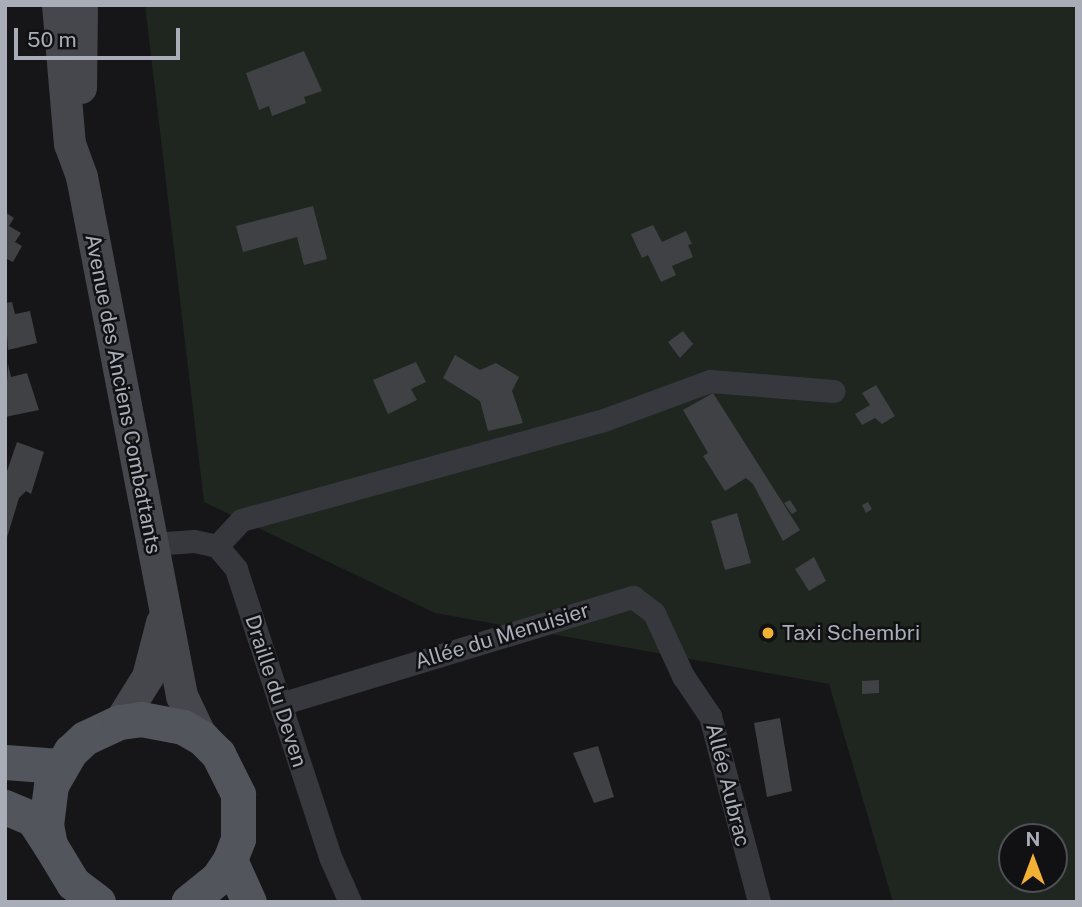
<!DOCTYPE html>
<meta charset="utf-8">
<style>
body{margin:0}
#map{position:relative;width:1082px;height:907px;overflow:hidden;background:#161618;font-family:"Public Sans",sans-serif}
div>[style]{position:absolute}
.green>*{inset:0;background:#1e261f}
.building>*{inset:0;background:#404145}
.street>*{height:23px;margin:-11.5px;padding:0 11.5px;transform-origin:11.5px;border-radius:11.5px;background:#37383d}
.secondary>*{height:32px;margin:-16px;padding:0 16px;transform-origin:16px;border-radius:16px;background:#45474d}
.primary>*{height:35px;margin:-17.5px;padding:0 17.5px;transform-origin:17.5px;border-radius:17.5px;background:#53555c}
.dots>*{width:19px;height:19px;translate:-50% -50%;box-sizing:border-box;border:4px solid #111113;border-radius:50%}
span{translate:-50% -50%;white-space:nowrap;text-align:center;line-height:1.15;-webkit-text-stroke:5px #111113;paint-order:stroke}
.street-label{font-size:21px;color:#a8adb8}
.poi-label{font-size:21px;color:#a8adb8}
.left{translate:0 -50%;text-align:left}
.frame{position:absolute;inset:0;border:7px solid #a8adb8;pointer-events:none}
.north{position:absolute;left:998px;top:823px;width:70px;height:70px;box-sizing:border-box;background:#111113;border:2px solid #4d4f55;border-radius:50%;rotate:0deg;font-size:19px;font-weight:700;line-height:28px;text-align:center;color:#a8adb8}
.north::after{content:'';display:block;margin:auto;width:24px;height:32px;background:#f2b134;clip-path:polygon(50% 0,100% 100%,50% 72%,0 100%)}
.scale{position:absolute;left:14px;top:28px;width:166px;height:32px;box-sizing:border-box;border:4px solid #a8adb8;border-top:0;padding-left:9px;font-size:21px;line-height:24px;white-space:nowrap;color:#a8adb8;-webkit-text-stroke:5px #111113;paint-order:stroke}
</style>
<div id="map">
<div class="green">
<div style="clip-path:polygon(evenodd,145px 5px,1077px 5px,1077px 902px,893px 902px,829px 684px,435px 613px,204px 502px,145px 5px,1012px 837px,1054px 837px,1054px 879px,1012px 879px,1012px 837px)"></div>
</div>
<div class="building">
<div style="clip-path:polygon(304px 51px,322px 91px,304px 97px,306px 103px,272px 116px,269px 106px,259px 110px,246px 73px)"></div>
<div style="clip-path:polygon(313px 206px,327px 259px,304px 265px,297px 237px,243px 252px,236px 226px)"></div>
<div style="clip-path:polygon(5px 212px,14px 218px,9px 226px,21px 233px,15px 242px,22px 246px,13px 262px,5px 258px)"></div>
<div style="clip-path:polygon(653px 225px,662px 242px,686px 231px,692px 244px,688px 245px,693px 257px,672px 266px,676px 275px,661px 282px,648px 255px,642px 258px,631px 234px)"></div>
<div style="clip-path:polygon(12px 302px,15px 314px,30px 311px,37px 343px,8px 350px,5px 303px)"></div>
<div style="clip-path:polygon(683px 331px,693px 344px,680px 358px,668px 342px)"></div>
<div style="clip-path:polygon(455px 355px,480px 370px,496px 363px,519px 377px,512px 391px,523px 423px,488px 431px,480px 401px,443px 378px)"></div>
<div style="clip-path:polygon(416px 362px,426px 382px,411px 389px,417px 400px,388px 414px,373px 380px)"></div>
<div style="clip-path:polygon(8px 364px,11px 377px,27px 373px,39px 410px,5px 417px)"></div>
<div style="clip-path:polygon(876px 385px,895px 416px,882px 424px,875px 418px,862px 425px,855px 414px,870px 405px,862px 393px)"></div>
<div style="clip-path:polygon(713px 393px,800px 530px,783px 541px,753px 484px,746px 478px,725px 491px,703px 456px,708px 453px,683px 410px)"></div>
<div style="clip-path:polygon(17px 442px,44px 452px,31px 494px,26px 491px,19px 498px,5px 544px,5px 477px)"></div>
<div style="clip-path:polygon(790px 500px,797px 511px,792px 514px,784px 503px)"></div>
<div style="clip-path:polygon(868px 502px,872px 509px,866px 513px,862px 505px)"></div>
<div style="clip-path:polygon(737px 513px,751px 563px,725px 570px,711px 521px)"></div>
<div style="clip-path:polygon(814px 557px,826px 581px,809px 591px,795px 569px)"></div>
<div style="clip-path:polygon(771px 624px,776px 637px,765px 643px,759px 629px)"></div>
<div style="clip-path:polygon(879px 680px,879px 693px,862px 694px,862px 681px)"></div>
<div style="clip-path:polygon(780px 718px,792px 791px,767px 797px,754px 723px)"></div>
<div style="clip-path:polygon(598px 746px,614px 797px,594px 803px,573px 753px)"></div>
</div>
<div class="street">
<div style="left:152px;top:544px;width:42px;rotate:-4.1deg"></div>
<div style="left:194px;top:541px;width:24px;rotate:12deg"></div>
<div style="left:217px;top:546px;width:30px;rotate:50deg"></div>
<div style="left:236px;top:569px;width:305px;rotate:71.9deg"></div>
<div style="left:331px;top:859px;width:47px;rotate:66.2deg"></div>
<div style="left:217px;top:546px;width:35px;rotate:-47deg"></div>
<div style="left:241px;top:520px;width:373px;rotate:-15.4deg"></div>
<div style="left:601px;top:421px;width:116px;rotate:-20.2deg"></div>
<div style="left:710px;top:381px;width:124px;rotate:4.6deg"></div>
<div style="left:280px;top:704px;width:369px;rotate:-16.9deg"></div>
<div style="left:633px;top:597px;width:26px;rotate:37deg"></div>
<div style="left:654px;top:613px;width:69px;rotate:65.3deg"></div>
<div style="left:683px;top:676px;width:48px;rotate:56deg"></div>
<div style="left:710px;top:716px;width:192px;rotate:75.2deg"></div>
</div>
<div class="secondary">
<div style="left:58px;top:5px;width:140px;rotate:85.1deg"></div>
<div style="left:70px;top:144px;width:35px;rotate:70deg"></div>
<div style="left:82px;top:177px;width:529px;rotate:79.09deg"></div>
<div style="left:182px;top:696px;width:47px;rotate:64.5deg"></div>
<div style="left:81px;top:88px;width:83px;rotate:-89.3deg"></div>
<div style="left:120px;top:722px;width:53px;rotate:-58.1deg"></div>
<div style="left:148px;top:677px;width:56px;rotate:-75.5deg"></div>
</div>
<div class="primary">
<div style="left:5px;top:762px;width:54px;rotate:4.2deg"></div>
<div style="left:5px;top:807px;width:30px;rotate:23deg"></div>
<div style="left:33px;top:819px;width:31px;rotate:57deg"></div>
<div style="left:230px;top:860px;width:46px;rotate:65.7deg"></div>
<div style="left:98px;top:902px;width:31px;rotate:-143deg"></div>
<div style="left:73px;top:883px;width:44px;rotate:-121.2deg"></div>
<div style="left:50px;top:845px;width:20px;rotate:-101deg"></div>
<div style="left:46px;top:825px;width:40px;rotate:-82.9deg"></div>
<div style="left:51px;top:785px;width:39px;rotate:-60deg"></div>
<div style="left:71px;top:751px;width:19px;rotate:-43deg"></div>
<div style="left:85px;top:738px;width:38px;rotate:-25deg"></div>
<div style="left:120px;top:722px;width:21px;rotate:-8deg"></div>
<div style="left:141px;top:719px;width:43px;rotate:10.8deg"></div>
<div style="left:183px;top:727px;width:22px;rotate:30deg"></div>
<div style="left:202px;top:738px;width:23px;rotate:45deg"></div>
<div style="left:218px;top:754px;width:45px;rotate:63.4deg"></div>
<div style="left:238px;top:794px;width:45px;rotate:90deg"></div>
<div style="left:238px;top:839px;width:22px;rotate:111deg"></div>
<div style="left:230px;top:860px;width:22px;rotate:124deg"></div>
<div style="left:218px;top:878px;width:38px;rotate:141deg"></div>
</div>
<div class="dots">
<div style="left:768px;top:633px;background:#f2b134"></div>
</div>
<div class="street-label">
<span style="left:123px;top:394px;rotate:79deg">Avenue des Anciens Combattants</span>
<span style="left:502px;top:636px;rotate:-17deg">Allée du Menuisier</span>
<span style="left:276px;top:691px;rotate:72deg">Draille du Deven</span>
<span style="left:728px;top:785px;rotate:76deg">Allée Aubrac</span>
</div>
<div class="poi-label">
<span class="left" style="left:782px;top:633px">Taxi Schembri</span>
</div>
<div class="frame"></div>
<div class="north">N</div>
<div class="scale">50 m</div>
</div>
